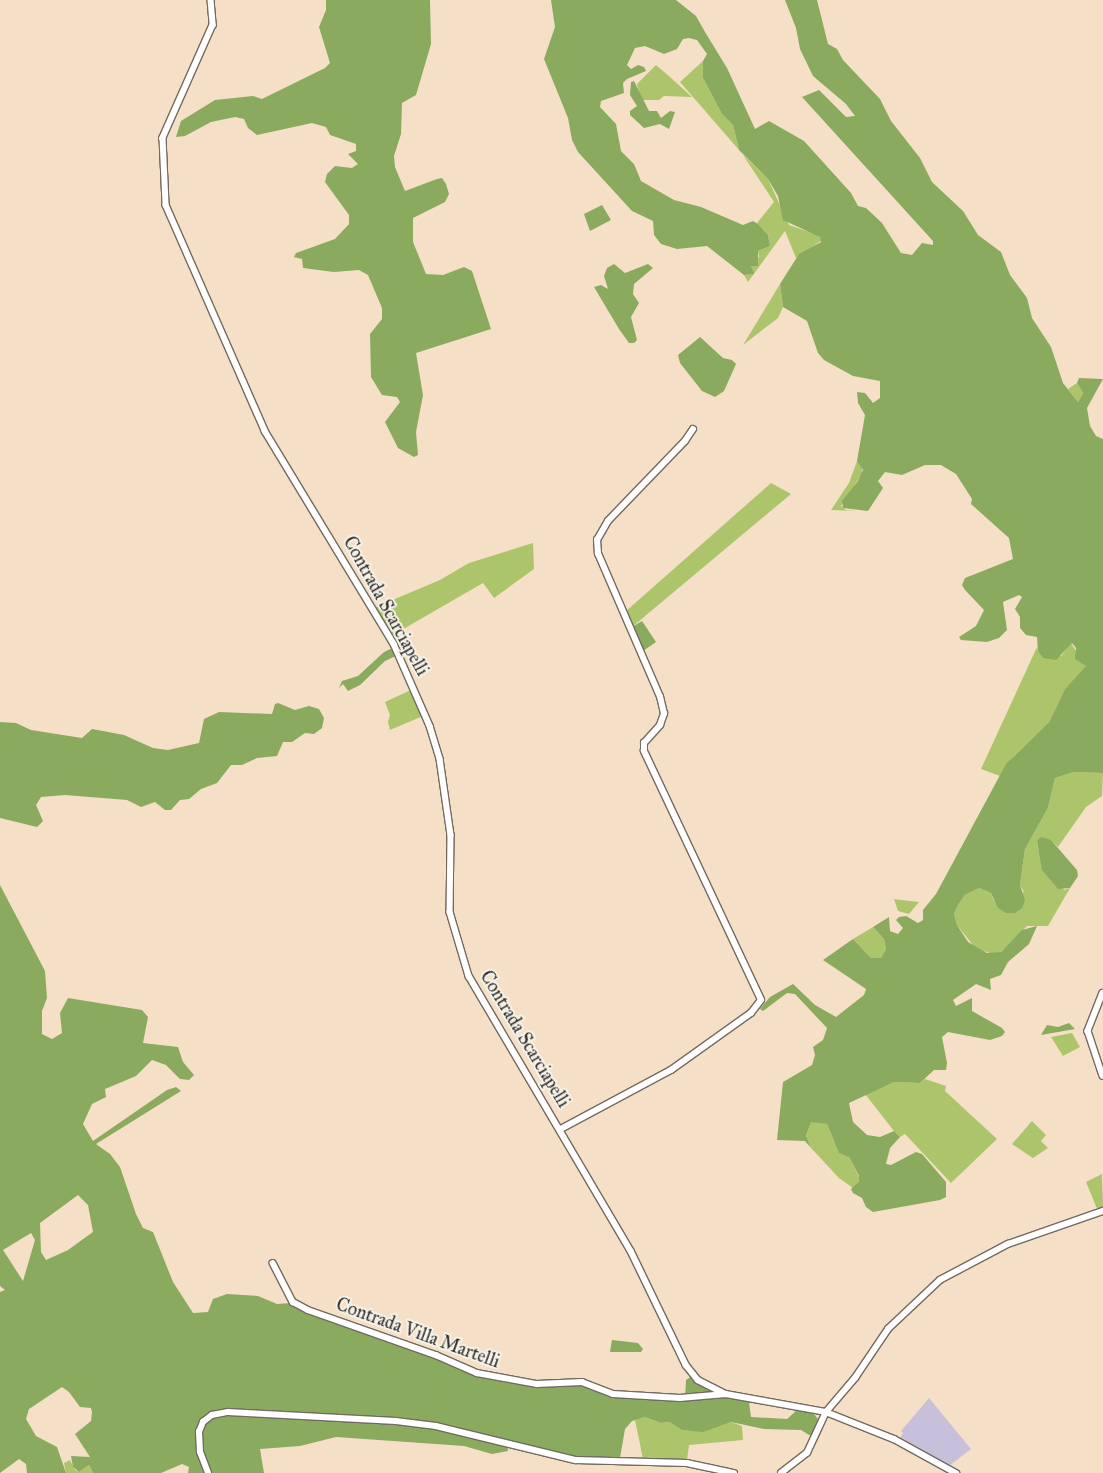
<!DOCTYPE html>
<style>
body{margin:0}
#map{position:relative;width:1103px;height:1473px;overflow:hidden;background:#f5e0c7;font-family:"IM FELL Great Primer",serif}
div>[style]{position:absolute}
.industrial>*{inset:0;background:#c6c0da}
.green>*{inset:0;background:#adc56a}
.forest>*{inset:0;background:#8aaa5e}
.roads{filter:drop-shadow(1px 0 #726a62) drop-shadow(-1px 0 #726a62) drop-shadow(0 1px #726a62) drop-shadow(0 -1px #726a62)}
.minor>*{height:5.5px;margin:-2.75px;padding:0 2.75px;transform-origin:2.75px;border-radius:2.75px;background:#fff}
span{translate:-50% -50%;white-space:nowrap;text-align:center;line-height:1.15;-webkit-text-stroke:4px #f7f3e8;paint-order:stroke}
.street-label{font-size:18px;color:#2b2b2b}
</style>
<div id="map">
<div class="industrial">
<div style="clip-path:polygon(929px 1398px,971px 1449px,949px 1466px,899px 1439px,903px 1433px,901px 1431px)"></div>
</div>
<div class="green">
<div style="clip-path:polygon(703px 61px,703px 78px,722px 114px,733px 125px,739px 150px,680px 82px)"></div>
<div style="clip-path:polygon(656px 65px,670px 77px,692px 97px,664px 96px,659px 100px,641px 100px,637px 84px)"></div>
<div style="clip-path:polygon(743px 155px,768px 179px,789px 225px,818px 235px,822px 240px,796px 258px,785px 231px,748px 282px,744px 275px,753px 274px,751px 266px,759px 257px,758px 251px,770px 246px,768px 235px,757px 223px,774px 202px)"></div>
<div style="clip-path:polygon(780px 284px,783px 307px,778px 318px,743px 345px)"></div>
<div style="clip-path:polygon(1077px 383px,1083px 393px,1078px 402px,1068px 389px)"></div>
<div style="clip-path:polygon(857px 461px,862px 466px,862px 474px,841px 506px,846px 510px,857px 511px,831px 510px,849px 483px)"></div>
<div style="clip-path:polygon(771px 483px,791px 494px,632px 627px,625px 612px)"></div>
<div style="clip-path:polygon(533px 543px,534px 569px,494px 598px,483px 583px,393px 635px,376px 607px,440px 580px,469px 563px)"></div>
<div style="clip-path:polygon(1071px 643px,1086px 667px,1065px 689px,1049px 722px,1013px 757px,1000px 776px,981px 769px,1037px 647px,1038px 651px,1061px 656px)"></div>
<div style="clip-path:polygon(413px 689px,423px 716px,390px 730px,388px 722px,390px 715px,385px 702px)"></div>
<div style="clip-path:polygon(1074px 772px,1103px 773px,1102px 796px,1086px 807px,1058px 847px,1051px 840px,1037px 841px,1038px 849px,1064px 890px,1070px 888px,1048px 926px,1027px 926px,1001px 952px,994px 954px,976px 949px,957px 925px,954px 914px,958px 905px,965px 895px,979px 888px,991px 893px,994px 901px,1024px 892px,1020px 885px,1025px 849px,1048px 808px,1055px 778px)"></div>
<div style="clip-path:polygon(894px 899px,901px 900px,919px 902px,909px 914px,898px 911px)"></div>
<div style="clip-path:polygon(873px 927px,884px 939px,886px 949px,881px 958px,871px 958px,853px 939px)"></div>
<div style="clip-path:polygon(1072px 1033px,1080px 1047px,1063px 1056px,1051px 1037px)"></div>
<div style="clip-path:polygon(925px 1079px,946px 1086px,945px 1091px,997px 1139px,951px 1183px,905px 1134px,900px 1137px,894px 1131px,865px 1094px,894px 1082px,920px 1083px)"></div>
<div style="clip-path:polygon(811px 1121px,827px 1124px,834px 1141px,849px 1157px,860px 1179px,853px 1188px,839px 1178px,811px 1148px,806px 1137px)"></div>
<div style="clip-path:polygon(1032px 1121px,1046px 1135px,1041px 1141px,1048px 1148px,1033px 1158px,1012px 1144px)"></div>
<div style="clip-path:polygon(1102px 1174px,1103px 1208px,1098px 1211px,1086px 1182px)"></div>
<div style="clip-path:polygon(645px 1417px,661px 1423px,669px 1422px,682px 1430px,698px 1431px,731px 1422px,742px 1426px,743px 1440px,689px 1445px,687px 1460px,643px 1459px,635px 1420px)"></div>
<div style="clip-path:polygon(70px 1460px,75px 1470px,79px 1472px,89px 1465px,93px 1473px,66px 1473px,64px 1463px)"></div>
</div>
<div class="forest">
<div style="clip-path:polygon(326px 0,430px 0,431px 44px,416px 95px,402px 103px,401px 134px,394px 156px,395px 167px,405px 191px,437px 179px,442px 178px,446px 184px,449px 194px,445px 202px,413px 218px,413px 242px,426px 274px,443px 275px,464px 267px,472px 271px,491px 329px,416px 353px,423px 395px,416px 432px,418px 455px,414px 457px,398px 448px,385px 422px,400px 402px,397px 397px,382px 395px,371px 377px,370px 334px,382px 319px,382px 308px,368px 275px,359px 270px,334px 272px,303px 268px,302px 259px,294px 257px,296px 253px,335px 239px,349px 224px,349px 215px,325px 182px,327px 174px,335px 166px,352px 168px,358px 164px,348px 154px,356px 151px,356px 144px,330px 135px,326px 127px,312px 123px,257px 135px,248px 128px,244px 119px,235px 117px,211px 122px,185px 136px,176px 137px,181px 121px,215px 100px,253px 96px,262px 99px,325px 68px,330px 63px,319px 27px,326px 10px)"></div>
<div style="clip-path:polygon(551px 0,676px 0,696px 16px,705px 32px,727px 68px,755px 129px,769px 121px,804px 141px,851px 193px,858px 206px,866px 208px,882px 223px,901px 253px,912px 255px,922px 243px,933px 245px,933px 241px,802px 97px,819px 90px,846px 117px,855px 116px,846px 104px,813px 76px,800px 49px,796px 28px,785px 0,817px 0,828px 44px,837px 49px,843px 60px,880px 99px,891px 121px,920px 158px,932px 182px,963px 211px,978px 235px,1001px 252px,1010px 275px,1027px 298px,1032px 318px,1051px 347px,1063px 383px,1078px 402px,1083px 393px,1077px 383px,1079px 378px,1103px 379px,1087px 408px,1090px 426px,1096px 436px,1103px 439px,1103px 773px,1074px 772px,1055px 778px,1048px 808px,1025px 849px,1020px 885px,1025px 900px,1022px 908px,1015px 913px,1006px 913px,998px 908px,991px 893px,979px 888px,965px 895px,958px 905px,954px 914px,957px 925px,968px 942px,987px 953px,1001px 952px,1022px 930px,1037px 926px,1029px 944px,1008px 962px,1001px 975px,990px 979px,991px 990px,976px 984px,953px 1000px,956px 1006px,972px 998px,972px 1011px,1002px 1028px,1005px 1032px,1002px 1036px,990px 1040px,948px 1032px,942px 1037px,947px 1063px,946px 1070px,934px 1070px,920px 1083px,894px 1082px,849px 1103px,853px 1122px,867px 1135px,880px 1137px,894px 1131px,900px 1137px,890px 1148px,886px 1164px,891px 1165px,916px 1152px,922px 1154px,946px 1182px,946px 1197px,940px 1200px,873px 1212px,866px 1207px,862px 1198px,853px 1193px,851px 1189px,859px 1181px,859px 1176px,849px 1157px,839px 1153px,827px 1124px,811px 1122px,806px 1136px,811px 1148px,805px 1141px,777px 1140px,783px 1082px,812px 1065px,815px 1055px,813px 1047px,823px 1040px,827px 1028px,795px 994px,787px 993px,763px 1011px,760px 1009px,770px 997px,793px 984px,815px 1005px,836px 1017px,864px 995px,866px 989px,823px 960px,853px 939px,871px 958px,881px 958px,886px 949px,884px 939px,873px 927px,889px 917px,890px 931px,898px 934px,903px 928px,896px 920px,899px 917px,906px 916px,918px 923px,923px 920px,923px 910px,936px 894px,1006px 764px,1049px 722px,1065px 689px,1086px 666px,1075px 659px,1076px 648px,1072px 643px,1056px 660px,1043px 658px,1038px 651px,1037px 637px,1026px 635px,1020px 628px,1020px 617px,1015px 609px,1022px 597px,1019px 595px,1003px 602px,1007px 630px,999px 638px,987px 642px,961px 640px,959px 637px,976px 626px,984px 610px,965px 590px,962px 585px,965px 578px,1013px 559px,1009px 538px,971px 504px,972px 499px,956px 474px,941px 465px,925px 465px,902px 475px,885px 472px,878px 481px,883px 488px,868px 511px,843px 508px,842px 501px,858px 481px,863px 470px,857px 461px,865px 415px,858px 403px,857px 392px,865px 393px,873px 403px,880px 398px,880px 381px,853px 376px,824px 360px,818px 353px,807px 321px,783px 307px,780px 284px,799px 254px,821px 242px,820px 237px,783px 220px,778px 196px,768px 179px,739px 150px,733px 125px,722px 114px,703px 78px,703px 61px,707px 54px,697px 40px,689px 38px,683px 39px,677px 49px,664px 54px,645px 46px,635px 48px,627px 65px,631px 69px,638px 65px,644px 67px,646px 71px,627px 79px,623px 83px,624px 93px,601px 101px,600px 107px,616px 124px,621px 151px,634px 164px,641px 181px,674px 200px,701px 207px,743px 225px,753px 221px,758px 224px,768px 235px,770px 246px,758px 251px,758px 266px,751px 266px,754px 274px,744px 275px,707px 246px,677px 249px,661px 244px,654px 235px,653px 221px,632px 211px,578px 152px,572px 140px,568px 118px,544px 59px,555px 27px)"></div>
<div style="clip-path:polygon(634px 81px,649px 111px,657px 111px,661px 118px,670px 111px,675px 112px,669px 129px,660px 124px,644px 128px,630px 115px,630px 111px,637px 106px,630px 95px,631px 82px)"></div>
<div style="clip-path:polygon(602px 205px,611px 220px,590px 231px,584px 214px)"></div>
<div style="clip-path:polygon(614px 264px,625px 273px,648px 264px,653px 268px,634px 284px,633px 294px,639px 303px,631px 317px,637px 340px,634px 343px,629px 343px,619px 329px,594px 287px,601px 285px,608px 289px,604px 276px,607px 268px)"></div>
<div style="clip-path:polygon(700px 337px,723px 358px,732px 360px,736px 364px,724px 391px,715px 397px,702px 391px,680px 363px,678px 355px)"></div>
<div style="clip-path:polygon(642px 621px,656px 642px,643px 651px,632px 627px)"></div>
<div style="clip-path:polygon(394px 647px,398px 655px,385px 661px,360px 685px,348px 691px,343px 684px,339px 688px,342px 681px,358px 676px,384px 652px)"></div>
<div style="clip-path:polygon(278px 703px,295px 710px,309px 706px,319px 709px,324px 718px,322px 728px,314px 734px,305px 733px,292px 742px,283px 742px,277px 756px,257px 758px,242px 765px,231px 765px,217px 783px,201px 789px,189px 799px,180px 800px,171px 810px,165px 810px,155px 802px,141px 807px,127px 800px,65px 795px,41px 797px,36px 805px,43px 821px,37px 827px,0 818px,0 722px,16px 723px,31px 730px,82px 738px,92px 729px,103px 731px,124px 735px,153px 748px,168px 750px,199px 743px,204px 719px,219px 712px,272px 714px,275px 704px)"></div>
<div style="clip-path:polygon(1041px 837px,1051px 840px,1077px 870px,1078px 876px,1070px 888px,1058px 889px,1042px 870px,1037px 841px)"></div>
<div style="clip-path:polygon(evenodd,0 885px,45px 971px,47px 998px,42px 1011px,42px 1034px,52px 1039px,62px 1033px,60px 1013px,68px 998px,142px 1010px,148px 1017px,143px 1043px,178px 1047px,183px 1062px,194px 1075px,189px 1080px,180px 1079px,166px 1065px,152px 1060px,136px 1076px,105px 1089px,106px 1097px,92px 1104px,83px 1124px,93px 1141px,167px 1090px,176px 1087px,181px 1091px,96px 1144px,110px 1154px,120px 1167px,136px 1214px,143px 1228px,153px 1232px,173px 1282px,193px 1313px,208px 1312px,213px 1299px,227px 1294px,258px 1296px,277px 1304px,291px 1303px,482px 1376px,538px 1385px,583px 1384px,613px 1396px,685px 1399px,686px 1380px,692px 1376px,703px 1386px,749px 1402px,751px 1417px,787px 1419px,797px 1410px,814px 1414px,818px 1419px,814px 1438px,801px 1430px,764px 1429px,731px 1422px,703px 1432px,682px 1430px,669px 1422px,661px 1423px,645px 1417px,632px 1421px,625px 1429px,620px 1458px,615px 1459px,572px 1457px,507px 1443px,508px 1451px,492px 1454px,464px 1446px,336px 1437px,300px 1446px,260px 1449px,264px 1473px,188px 1473px,189px 1467px,182px 1464px,161px 1473px,93px 1473px,89px 1465px,79px 1472px,73px 1467px,71px 1456px,90px 1457px,75px 1434px,91px 1421px,92px 1412px,91px 1408px,80px 1407px,69px 1392px,62px 1387px,29px 1409px,26px 1419px,36px 1436px,57px 1447px,66px 1473px,27px 1473px,26px 1464px,19px 1459px,0 1473px,0 1292px,5px 1290px,0 1286px,0 885px,78px 1195px,88px 1205px,93px 1232px,68px 1250px,46px 1260px,41px 1252px,40px 1223px,78px 1195px,0 885px,31px 1233px,35px 1240px,23px 1281px,3px 1250px,31px 1233px)"></div>
<div style="clip-path:polygon(1069px 1023px,1075px 1029px,1041px 1035px,1047px 1025px,1058px 1027px)"></div>
<div style="clip-path:polygon(612px 1340px,638px 1343px,643px 1349px,641px 1352px,610px 1352px)"></div>
</div>
<div class="roads">
<div class="minor">
<div style="left:211px;top:0;width:25px;rotate:85deg"></div>
<div style="left:213px;top:25px;width:124px;rotate:113.9deg"></div>
<div style="left:163px;top:138px;width:67px;rotate:87.4deg"></div>
<div style="left:166px;top:205px;width:247px;rotate:66.3deg"></div>
<div style="left:265px;top:431px;width:249px;rotate:58.8deg"></div>
<div style="left:394px;top:644px;width:90px;rotate:66.3deg"></div>
<div style="left:430px;top:726px;width:34px;rotate:73deg"></div>
<div style="left:440px;top:759px;width:77px;rotate:81.8deg"></div>
<div style="left:451px;top:835px;width:77px;rotate:90.7deg"></div>
<div style="left:450px;top:912px;width:67px;rotate:73.5deg"></div>
<div style="left:469px;top:976px;width:319px;rotate:59.5deg"></div>
<div style="left:631px;top:1251px;width:127px;rotate:64.2deg"></div>
<div style="left:686px;top:1365px;width:19px;rotate:51deg"></div>
<div style="left:698px;top:1380px;width:31px;rotate:27deg"></div>
<div style="left:1103px;top:993px;width:41px;rotate:111.5deg"></div>
<div style="left:1088px;top:1031px;width:47px;rotate:71.6deg"></div>
<div style="left:561px;top:1129px;width:125px;rotate:-28.2deg"></div>
<div style="left:671px;top:1070px;width:98px;rotate:-35.5deg"></div>
<div style="left:751px;top:1013px;width:16px;rotate:-52deg"></div>
<div style="left:761px;top:1000px;width:275px;rotate:-115.2deg"></div>
<div style="left:644px;top:751px;width:8px;rotate:-90deg"></div>
<div style="left:644px;top:743px;width:24px;rotate:-48deg"></div>
<div style="left:660px;top:725px;width:12px;rotate:-70deg"></div>
<div style="left:664px;top:714px;width:17px;rotate:-103deg"></div>
<div style="left:660px;top:697px;width:156px;rotate:-113.4deg"></div>
<div style="left:598px;top:554px;width:14px;rotate:-94deg"></div>
<div style="left:597px;top:540px;width:22px;rotate:-60deg"></div>
<div style="left:608px;top:521px;width:111px;rotate:-46.1deg"></div>
<div style="left:685px;top:441px;width:14px;rotate:-56deg"></div>
<div style="left:273px;top:1263px;width:44px;rotate:62.9deg"></div>
<div style="left:293px;top:1302px;width:17px;rotate:28deg"></div>
<div style="left:308px;top:1310px;width:136px;rotate:19.4deg"></div>
<div style="left:436px;top:1355px;width:45px;rotate:23.7deg"></div>
<div style="left:477px;top:1373px;width:61px;rotate:10.4deg"></div>
<div style="left:537px;top:1384px;width:45px;rotate:-2.5deg"></div>
<div style="left:582px;top:1382px;width:33px;rotate:21deg"></div>
<div style="left:613px;top:1394px;width:67px;rotate:3.4deg"></div>
<div style="left:680px;top:1398px;width:46px;rotate:-5deg"></div>
<div style="left:726px;top:1394px;width:102px;rotate:10.2deg"></div>
<div style="left:826px;top:1412px;width:73px;rotate:21.7deg"></div>
<div style="left:894px;top:1439px;width:71px;rotate:28.7deg"></div>
<div style="left:208px;top:1473px;width:22px;rotate:-111deg"></div>
<div style="left:200px;top:1452px;width:20px;rotate:-93deg"></div>
<div style="left:199px;top:1432px;width:11px;rotate:-68deg"></div>
<div style="left:203px;top:1422px;width:11px;rotate:-38deg"></div>
<div style="left:212px;top:1415px;width:16px;rotate:-11deg"></div>
<div style="left:228px;top:1412px;width:168px;rotate:3.1deg"></div>
<div style="left:396px;top:1421px;width:40px;rotate:7.1deg"></div>
<div style="left:436px;top:1426px;width:144px;rotate:13.7deg"></div>
<div style="left:576px;top:1460px;width:111px;rotate:1.5deg"></div>
<div style="left:687px;top:1463px;width:48px;rotate:12deg"></div>
<div style="left:781px;top:1473px;width:33px;rotate:-38deg"></div>
<div style="left:807px;top:1453px;width:45px;rotate:-65.1deg"></div>
<div style="left:826px;top:1412px;width:45px;rotate:-49.5deg"></div>
<div style="left:855px;top:1378px;width:59px;rotate:-56deg"></div>
<div style="left:888px;top:1329px;width:71px;rotate:-43.3deg"></div>
<div style="left:940px;top:1280px;width:77px;rotate:-27.9deg"></div>
<div style="left:1008px;top:1244px;width:101px;rotate:-19.2deg"></div>
</div>
</div>
<div class="street-label">
<span style="left:386px;top:606px;rotate:61deg">Contrada Scarciapelli</span>
<span style="left:525px;top:1039px;rotate:59deg">Contrada Scarciapelli</span>
<span style="left:418px;top:1333px;rotate:20deg">Contrada Villa Martelli</span>
</div>
</div>
